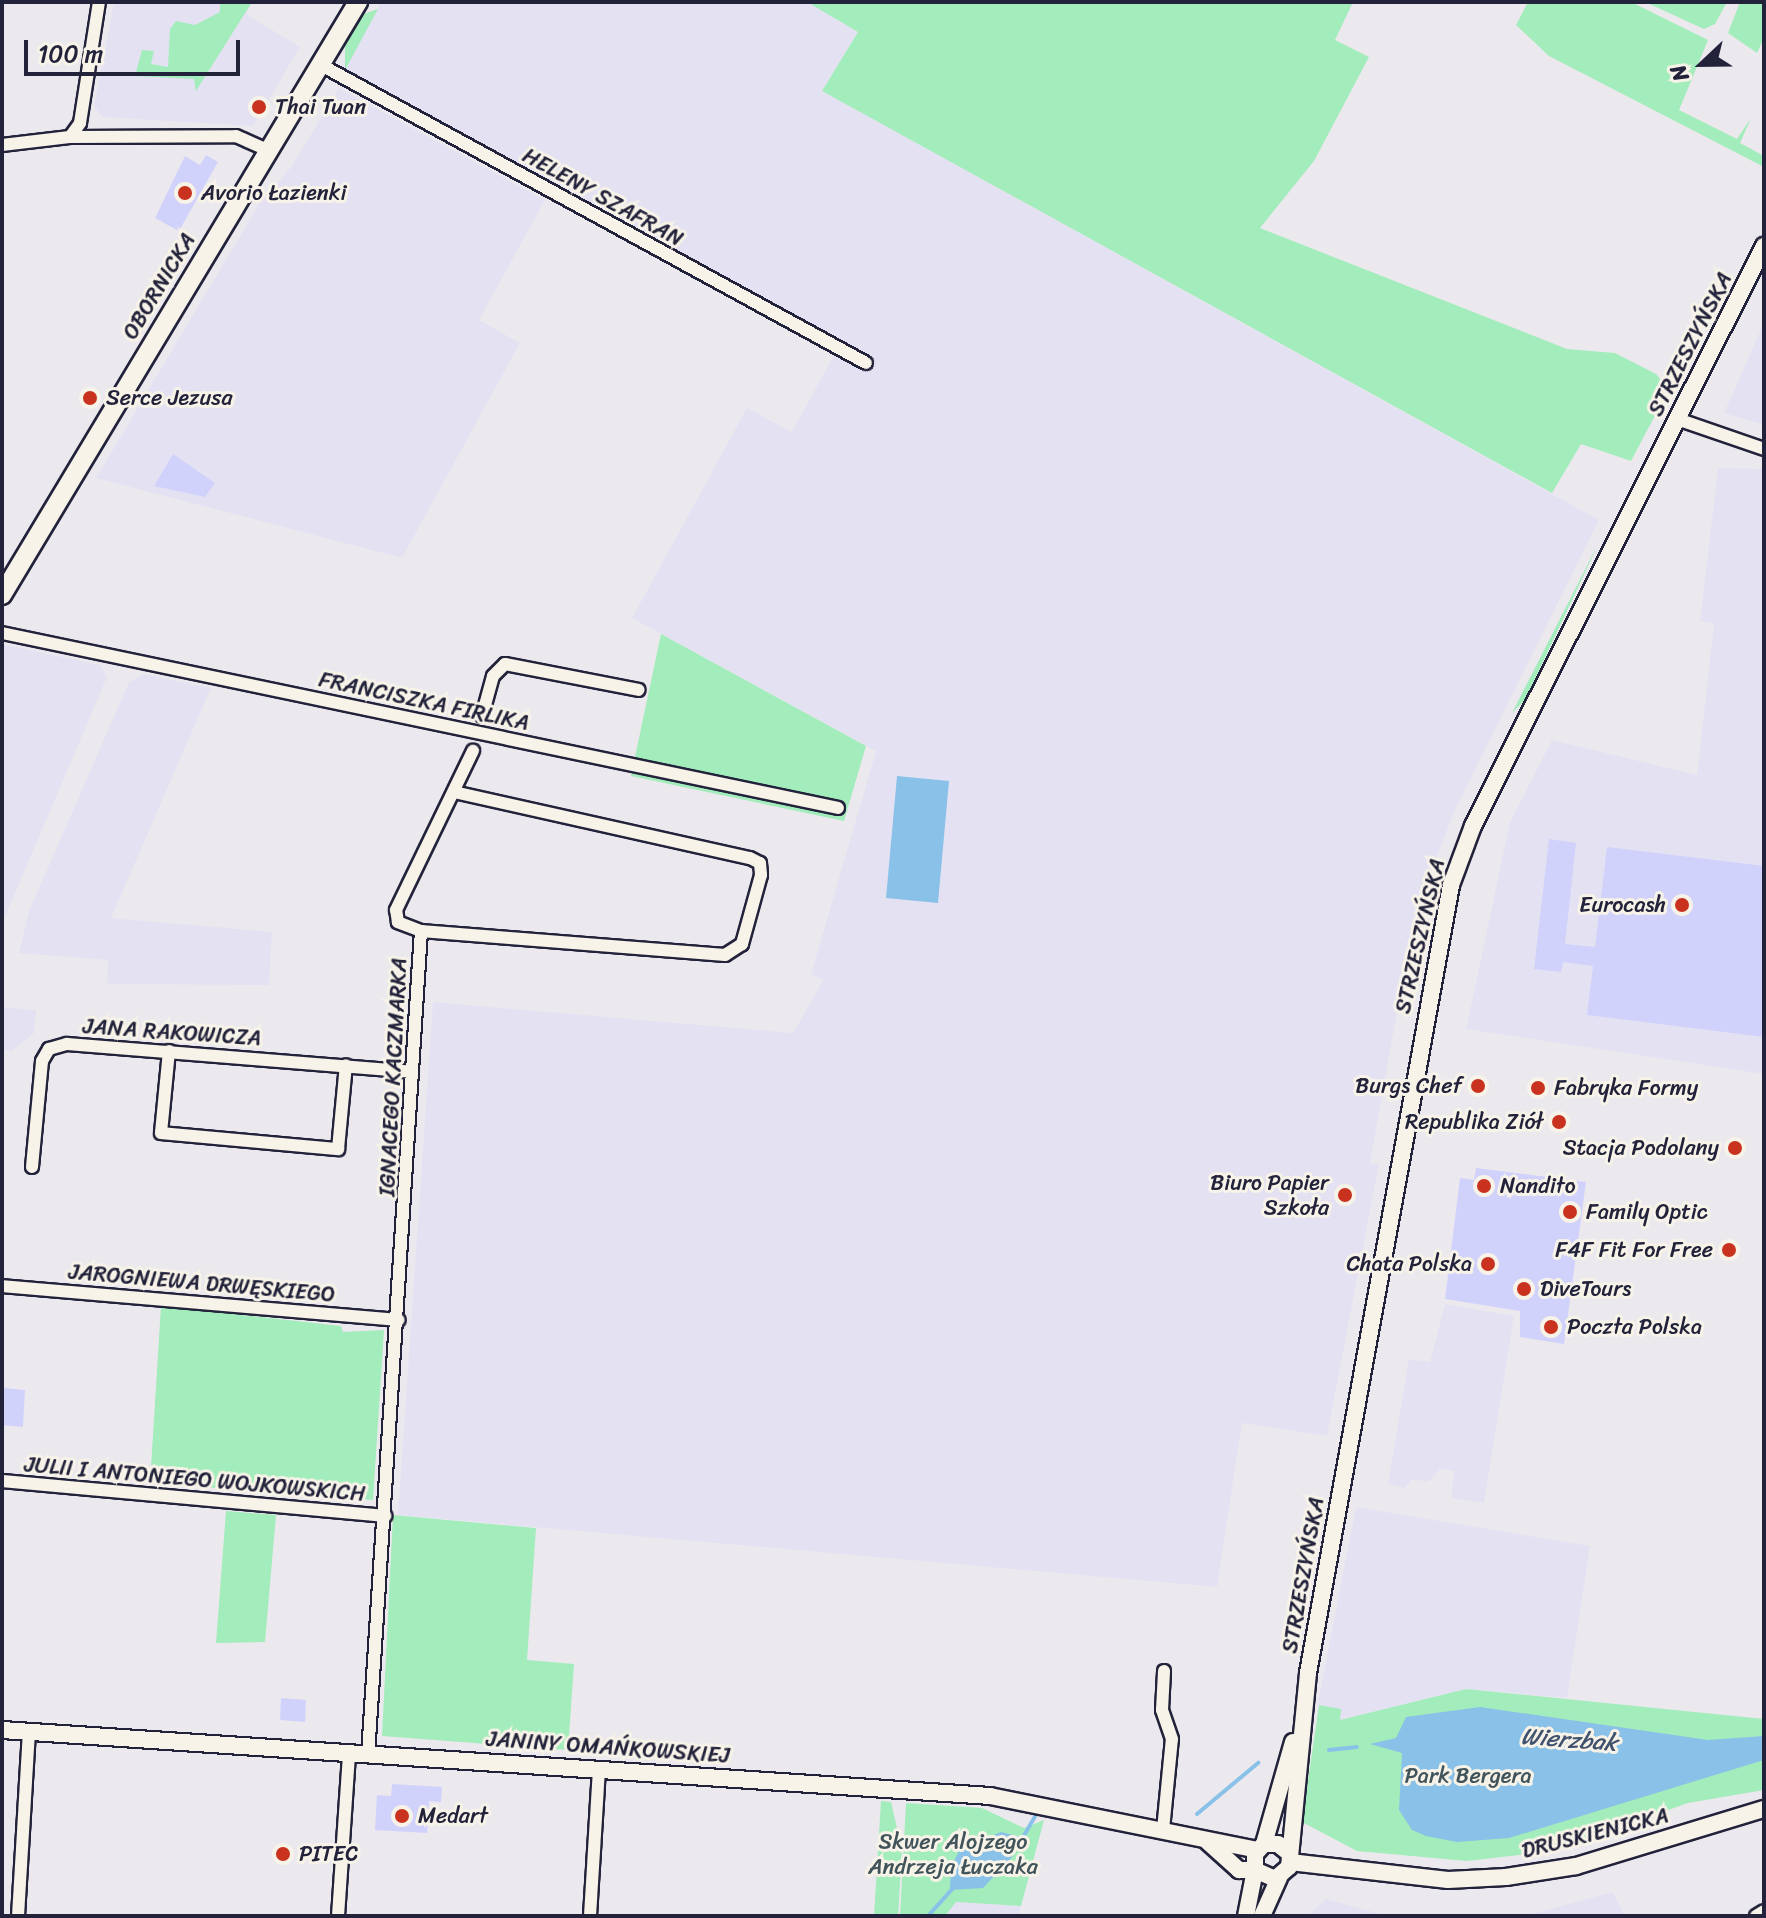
<!DOCTYPE html>
<meta charset="utf-8">
<style>
body{margin:0}
#map{position:relative;width:1766px;height:1918px;overflow:hidden;background:#ece9ee;font-family:Sriracha,sans-serif}
div>[style]{position:absolute}
.built>*{inset:0;background:#e4e2f2}
.green>*{inset:0;background:#a3ecbb}
.water>*{inset:0;background:#8ac1e8}
.stream>*{height:4px;margin:-2px;padding:0 2px;transform-origin:2px;border-radius:2px;background:#8ac1e8}
.building>*{inset:0;background:#d1d2fb}
.roads{filter:drop-shadow(2px 0 #22223b) drop-shadow(-2px 0 #22223b) drop-shadow(0 2px #22223b) drop-shadow(0 -2px #22223b)}
.minor>*{height:12px;margin:-6px;padding:0 6px;transform-origin:6px;border-radius:6px;background:#f7f3e8}
.tertiary>*{height:16px;margin:-8px;padding:0 8px;transform-origin:8px;border-radius:8px;background:#f7f3e8}
.secondary>*{height:18px;margin:-9px;padding:0 9px;transform-origin:9px;border-radius:9px;background:#f7f3e8}
.dots>*{width:22px;height:22px;translate:-50% -50%;box-sizing:border-box;border:4px solid #f7f3e8;border-radius:50%}
span{translate:-50% -50%;white-space:nowrap;text-align:center;line-height:1.15;-webkit-text-stroke:6px #f7f3e8;paint-order:stroke}
.poi-label{font-size:22px;color:#22223b}
.left{translate:0 -50%;text-align:left}
.right{translate:-100% -50%;text-align:right}
.street-label{font-size:22px;color:#22223b}
.park-label{font-size:22px;color:#42545b}
.water-label{font-size:24px;color:#41526f;font-style:italic}
.frame{position:absolute;inset:0;border:4px solid #22223b;pointer-events:none}
.north{position:absolute;left:1662px;top:24px;width:80px;height:80px;-webkit-text-stroke:6px #f7f3e8;paint-order:stroke;rotate:248deg;font-size:22px;font-weight:700;line-height:32px;text-align:center;color:#22223b}
.north::after{content:'';display:block;margin:auto;width:28px;height:36px;background:#22223b;clip-path:polygon(50% 0,100% 100%,50% 72%,0 100%)}
.scale{position:absolute;left:24px;top:40px;width:216px;height:36px;box-sizing:border-box;border:4px solid #22223b;border-top:0;padding-left:10px;font-size:24px;line-height:28px;white-space:nowrap;color:#22223b;-webkit-text-stroke:6px #f7f3e8;paint-order:stroke}
</style>
<div id="map">
<div class="built">
<div style="clip-path:polygon(114px 2px,252px 2px,246px 14px,300px 47px,253px 126px,102px 117px,94px 106px)"></div>
<div style="clip-path:polygon(381px 2px,807px 2px,858px 32px,822px 91px,1599px 520px,1454px 812px,1427px 883px,1394px 1028px,1370px 1163px,1379px 1164px,1327px 1436px,1242px 1423px,1217px 1587px,398px 1515px,433px 1002px,793px 1033px,823px 980px,811px 974px,876px 751px,632px 618px,747px 408px,792px 432px,841px 342px,341px 68px)"></div>
<div style="clip-path:polygon(339px 88px,545px 200px,479px 320px,520px 343px,402px 558px,96px 478px,261px 201px,292px 166px)"></div>
<div style="clip-path:polygon(1764px 323px,1764px 425px,1724px 413px)"></div>
<div style="clip-path:polygon(1718px 468px,1764px 469px,1764px 1074px,1466px 1029px,1510px 822px,1552px 740px,1697px 775px,1714px 624px,1700px 621px)"></div>
<div style="clip-path:polygon(2px 644px,100px 665px,107px 677px,2px 924px)"></div>
<div style="clip-path:polygon(144px 674px,211px 688px,111px 918px,272px 932px,269px 985px,107px 984px,108px 960px,19px 953px,29px 911px,129px 682px)"></div>
<div style="clip-path:polygon(2px 1007px,36px 1010px,34px 1033px,12px 1051px,2px 1050px)"></div>
<div style="clip-path:polygon(1445px 1304px,1514px 1316px,1484px 1503px,1451px 1498px,1454px 1471px,1440px 1469px,1428px 1482px,1412px 1479px,1405px 1488px,1388px 1484px,1409px 1359px,1430px 1362px)"></div>
<div style="clip-path:polygon(1356px 1507px,1590px 1546px,1567px 1698px,1466px 1689px,1339px 1720px,1341px 1709px,1317px 1707px)"></div>
<div style="clip-path:polygon(1613px 1892px,1625px 1916px,1524px 1916px)"></div>
<div style="clip-path:polygon(1326px 1899px,1388px 1916px,1308px 1916px)"></div>
<div style="clip-path:polygon(956px 1902px,1021px 1906px,1018px 1916px,945px 1916px)"></div>
</div>
<div class="green">
<div style="clip-path:polygon(220px 2px,252px 2px,196px 91px,194px 79px,135px 76px,142px 50px,154px 51px,151px 64px,168px 67px,170px 29px,176px 21px,195px 25px,220px 12px)"></div>
<div style="clip-path:polygon(807px 2px,1353px 2px,1335px 40px,1369px 57px,1314px 161px,1260px 228px,1567px 349px,1615px 353px,1656px 374px,1669px 389px,1631px 461px,1581px 444px,1552px 493px,822px 91px,858px 32px)"></div>
<div style="clip-path:polygon(1528px 2px,1631px 2px,1708px 40px,1679px 110px,1737px 139px,1751px 118px,1740px 143px,1764px 156px,1764px 167px,1549px 56px,1516px 25px)"></div>
<div style="clip-path:polygon(1645px 2px,1727px 2px,1715px 24px,1704px 29px)"></div>
<div style="clip-path:polygon(1740px 2px,1764px 4px,1764px 38px,1757px 53px,1728px 33px)"></div>
<div style="clip-path:polygon(378px 9px,345px 70px,345px 43px,364px 14px)"></div>
<div style="clip-path:polygon(1596px 549px,1525px 700px,1512px 713px,1595px 550px)"></div>
<div style="clip-path:polygon(661px 634px,866px 746px,844px 821px,631px 776px)"></div>
<div style="clip-path:polygon(161px 1306px,341px 1326px,343px 1332px,384px 1330px,373px 1500px,150px 1483px)"></div>
<div style="clip-path:polygon(226px 1511px,276px 1515px,265px 1642px,216px 1643px)"></div>
<div style="clip-path:polygon(393px 1515px,536px 1528px,527px 1660px,574px 1664px,568px 1750px,382px 1736px)"></div>
<div style="clip-path:polygon(1466px 1689px,1764px 1719px,1764px 1790px,1688px 1803px,1554px 1851px,1467px 1861px,1357px 1851px,1302px 1822px,1319px 1705px,1341px 1709px,1340px 1720px)"></div>
<div style="clip-path:polygon(881px 1801px,891px 1802px,902px 1850px,898px 1916px,874px 1916px)"></div>
<div style="clip-path:polygon(906px 1803px,982px 1808px,1024px 1828px,1044px 1820px,1021px 1906px,956px 1902px,945px 1916px,900px 1916px)"></div>
</div>
<div class="water">
<div style="clip-path:polygon(897px 776px,949px 781px,938px 903px,886px 898px)"></div>
<div style="clip-path:polygon(1480px 1707px,1708px 1740px,1764px 1736px,1764px 1760px,1509px 1838px,1457px 1842px,1426px 1836px,1412px 1830px,1399px 1810px,1402px 1753px,1370px 1744px,1396px 1738px,1406px 1717px)"></div>
<div style="clip-path:polygon(1001px 1832px,1025px 1838px,1012px 1857px,983px 1888px,950px 1890px,951px 1866px,961px 1848px)"></div>
</div>
<div class="stream">
<div style="left:1329px;top:1750px;width:28px;rotate:-6deg"></div>
<div style="left:1197px;top:1814px;width:80px;rotate:-39.9deg"></div>
<div style="left:1022px;top:1839px;width:30px;rotate:-60deg"></div>
<div style="left:928px;top:1916px;width:38px;rotate:-48deg"></div>
</div>
<div class="building">
<div style="clip-path:polygon(206px 155px,218px 162px,179px 231px,155px 218px,185px 156px,200px 165px)"></div>
<div style="clip-path:polygon(173px 454px,215px 483px,205px 497px,154px 486px)"></div>
<div style="clip-path:polygon(1549px 839px,1576px 843px,1565px 944px,1595px 947px,1607px 847px,1764px 866px,1764px 1037px,1587px 1015px,1593px 966px,1563px 962px,1561px 972px,1534px 969px)"></div>
<div style="clip-path:polygon(1476px 1168px,1586px 1182px,1564px 1344px,1520px 1337px,1520px 1311px,1445px 1299px,1460px 1178px,1474px 1180px)"></div>
<div style="clip-path:polygon(3px 1388px,25px 1390px,23px 1427px,2px 1425px)"></div>
<div style="clip-path:polygon(281px 1698px,306px 1700px,305px 1722px,280px 1720px)"></div>
<div style="clip-path:polygon(392px 1784px,442px 1787px,441px 1802px,429px 1801px,427px 1833px,375px 1830px,377px 1795px,391px 1796px)"></div>
</div>
<div class="roads">
<div class="minor">
<div style="left:321px;top:65px;width:621px;rotate:28.67deg"></div>
<div style="left:70px;top:137px;width:17px;rotate:-54deg"></div>
<div style="left:80px;top:123px;width:122px;rotate:-81.1deg"></div>
<div style="left:2px;top:145px;width:68px;rotate:-6.7deg"></div>
<div style="left:70px;top:137px;width:166px;rotate:-0.3deg"></div>
<div style="left:236px;top:136px;width:36px;rotate:24deg"></div>
<div style="left:1677px;top:419px;width:92px;rotate:19deg"></div>
<div style="left:2px;top:633px;width:854px;rotate:11.82deg"></div>
<div style="left:482px;top:716px;width:41px;rotate:-74.6deg"></div>
<div style="left:493px;top:676px;width:17px;rotate:-45deg"></div>
<div style="left:505px;top:664px;width:136px;rotate:11deg"></div>
<div style="left:454px;top:792px;width:303px;rotate:12.6deg"></div>
<div style="left:750px;top:858px;width:11px;rotate:27deg"></div>
<div style="left:760px;top:863px;width:12px;rotate:85deg"></div>
<div style="left:761px;top:875px;width:72px;rotate:105.4deg"></div>
<div style="left:742px;top:944px;width:20px;rotate:147deg"></div>
<div style="left:725px;top:955px;width:305px;rotate:-175.5deg"></div>
<div style="left:421px;top:931px;width:25px;rotate:-159deg"></div>
<div style="left:398px;top:922px;width:12px;rotate:-99deg"></div>
<div style="left:396px;top:910px;width:177px;rotate:-64.2deg"></div>
<div style="left:169px;top:1051px;width:82px;rotate:95.6deg"></div>
<div style="left:161px;top:1133px;width:178px;rotate:5.2deg"></div>
<div style="left:338px;top:1149px;width:84px;rotate:-84.6deg"></div>
<div style="left:32px;top:1167px;width:106px;rotate:-84.6deg"></div>
<div style="left:42px;top:1061px;width:14px;rotate:-60deg"></div>
<div style="left:49px;top:1049px;width:19px;rotate:-16deg"></div>
<div style="left:67px;top:1044px;width:346px;rotate:4.6deg"></div>
<div style="left:2px;top:1286px;width:398px;rotate:4.9deg"></div>
<div style="left:2px;top:1481px;width:385px;rotate:5.2deg"></div>
<div style="left:368px;top:1755px;width:826px;rotate:-86.32deg"></div>
<div style="left:1163px;top:1830px;width:91px;rotate:-84.4deg"></div>
<div style="left:1172px;top:1739px;width:31px;rotate:-109deg"></div>
<div style="left:1162px;top:1710px;width:39px;rotate:-87deg"></div>
<div style="left:18px;top:1916px;width:185px;rotate:-86.6deg"></div>
<div style="left:338px;top:1916px;width:162px;rotate:-86.1deg"></div>
<div style="left:590px;top:1916px;width:147px;rotate:-86.5deg"></div>
<div style="left:1756px;top:1916px;width:9px;rotate:-32deg"></div>
</div>
<div class="tertiary">
<div style="left:2px;top:1730px;width:990px;rotate:3.82deg"></div>
<div style="left:990px;top:1796px;width:272px;rotate:11.4deg"></div>
<div style="left:1208px;top:1842px;width:42px;rotate:42.1deg"></div>
<div style="left:1239px;top:1870px;width:16px"></div>
<div style="left:1264px;top:1844px;width:106px;rotate:-74.1deg"></div>
<div style="left:1289px;top:1853px;width:14px;rotate:-141deg"></div>
<div style="left:1278px;top:1844px;width:14px;rotate:180deg"></div>
<div style="left:1264px;top:1844px;width:13px;rotate:132deg"></div>
<div style="left:1255px;top:1854px;width:16px;rotate:90deg"></div>
<div style="left:1255px;top:1870px;width:22px;rotate:24deg"></div>
<div style="left:1275px;top:1879px;width:18px;rotate:-41deg"></div>
<div style="left:1289px;top:1867px;width:195px;rotate:-84.4deg"></div>
<div style="left:1308px;top:1673px;width:801px;rotate:-79.71deg"></div>
<div style="left:1451px;top:885px;width:63px;rotate:-69.6deg"></div>
<div style="left:1473px;top:826px;width:649px;rotate:-63.36deg"></div>
<div style="left:1290px;top:1862px;width:159px;rotate:6.5deg"></div>
<div style="left:1448px;top:1880px;width:58px;rotate:-3deg"></div>
<div style="left:1506px;top:1877px;width:71px;rotate:-8.9deg"></div>
<div style="left:1576px;top:1866px;width:196px;rotate:-16.9deg"></div>
<div style="left:1246px;top:1916px;width:47px;rotate:-78.9deg"></div>
<div style="left:1262px;top:1916px;width:42px;rotate:-65.9deg"></div>
</div>
<div class="secondary">
<div style="left:2px;top:595px;width:692px;rotate:-59.02deg"></div>
</div>
</div>
<div class="dots">
<div style="left:259px;top:107px;background:#c8321e"></div>
<div style="left:185px;top:193px;background:#c8321e"></div>
<div style="left:90px;top:398px;background:#c8321e"></div>
<div style="left:1682px;top:905px;background:#c8321e"></div>
<div style="left:1478px;top:1086px;background:#c8321e"></div>
<div style="left:1538px;top:1088px;background:#c8321e"></div>
<div style="left:1559px;top:1122px;background:#c8321e"></div>
<div style="left:1735px;top:1148px;background:#c8321e"></div>
<div style="left:1484px;top:1186px;background:#c8321e"></div>
<div style="left:1345px;top:1195px;background:#c8321e"></div>
<div style="left:1570px;top:1212px;background:#c8321e"></div>
<div style="left:1729px;top:1250px;background:#c8321e"></div>
<div style="left:1488px;top:1264px;background:#c8321e"></div>
<div style="left:1524px;top:1289px;background:#c8321e"></div>
<div style="left:1551px;top:1327px;background:#c8321e"></div>
<div style="left:402px;top:1816px;background:#c8321e"></div>
<div style="left:283px;top:1854px;background:#c8321e"></div>
</div>
<div class="poi-label">
<span class="left" style="left:275px;top:107px">Thai Tuan</span>
<span class="left" style="left:201px;top:193px">Avorio Łazienki</span>
<span class="left" style="left:106px;top:398px">Serce Jezusa</span>
<span class="right" style="left:1666px;top:905px">Eurocash</span>
<span class="right" style="left:1462px;top:1086px">Burgs Chef</span>
<span class="left" style="left:1554px;top:1088px">Fabryka Formy</span>
<span class="right" style="left:1543px;top:1122px">Republika Ziół</span>
<span class="right" style="left:1719px;top:1148px">Stacja Podolany</span>
<span class="right" style="left:1329px;top:1195px">Biuro Papier<br>Szkoła</span>
<span class="left" style="left:1500px;top:1186px">Nandito</span>
<span class="left" style="left:1586px;top:1212px">Family Optic</span>
<span class="right" style="left:1713px;top:1250px">F4F Fit For Free</span>
<span class="right" style="left:1472px;top:1264px">Chata Polska</span>
<span class="left" style="left:1540px;top:1289px">DiveTours</span>
<span class="left" style="left:1567px;top:1327px">Poczta Polska</span>
<span class="left" style="left:418px;top:1816px">Medart</span>
<span class="left" style="left:299px;top:1854px">PITEC</span>
</div>
<div class="street-label">
<span style="left:603px;top:197px;rotate:29deg">HELENY SZAFRAN</span>
<span style="left:159px;top:286px;rotate:-59deg">OBORNICKA</span>
<span style="left:1690px;top:344px;rotate:-63deg">STRZESZYŃSKA</span>
<span style="left:424px;top:701px;rotate:12deg">FRANCISZKA FIRLIKA</span>
<span style="left:1420px;top:936px;rotate:-77deg">STRZESZYŃSKA</span>
<span style="left:172px;top:1032px;rotate:4deg">JANA RAKOWICZA</span>
<span style="left:393px;top:1077px;rotate:-87deg">IGNACEGO KACZMARKA</span>
<span style="left:202px;top:1283px;rotate:5deg">JAROGNIEWA DRWĘSKIEGO</span>
<span style="left:195px;top:1479px;rotate:5deg">JULII I ANTONIEGO WOJKOWSKICH</span>
<span style="left:1303px;top:1575px;rotate:-80deg">STRZESZYŃSKA</span>
<span style="left:608px;top:1747px;rotate:4deg">JANINY OMAŃKOWSKIEJ</span>
<span style="left:1595px;top:1833px;rotate:-14deg">DRUSKIENICKA</span>
</div>
<div class="park-label">
<span style="left:1468px;top:1776px">Park Bergera</span>
<span style="left:953px;top:1854px">Skwer Alojzego<br>Andrzeja Łuczaka</span>
</div>
<div class="water-label">
<span style="left:1569px;top:1740px;rotate:4deg">Wierzbak</span>
</div>
<div class="frame"></div>
<div class="north">N</div>
<div class="scale">100 m</div>
</div>
